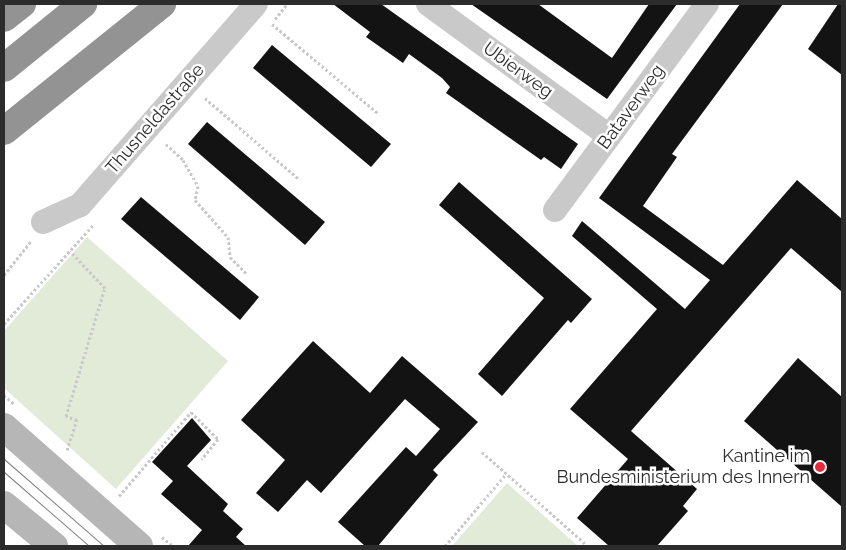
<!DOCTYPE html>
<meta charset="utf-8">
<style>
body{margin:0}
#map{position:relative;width:846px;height:550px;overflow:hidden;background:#fff;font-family:Raleway,sans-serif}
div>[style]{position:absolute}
.green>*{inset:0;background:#e2ead8}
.building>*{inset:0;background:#131313}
.path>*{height:3px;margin-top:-1.5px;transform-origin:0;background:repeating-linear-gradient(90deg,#c9c9c9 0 2.5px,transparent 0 5px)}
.street>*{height:24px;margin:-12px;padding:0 12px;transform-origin:12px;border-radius:12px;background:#c9c9c9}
.secondary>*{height:28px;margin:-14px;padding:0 14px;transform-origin:14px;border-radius:14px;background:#b6b6b6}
.highway>*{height:28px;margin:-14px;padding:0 14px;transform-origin:14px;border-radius:14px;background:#939393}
.tram>*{height:1px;margin:-0.5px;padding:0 0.5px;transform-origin:0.5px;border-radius:0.5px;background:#818181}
.dots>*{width:14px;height:14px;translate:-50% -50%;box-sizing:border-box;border:2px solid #fff;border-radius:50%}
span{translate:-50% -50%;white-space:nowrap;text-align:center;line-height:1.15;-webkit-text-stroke:5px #fff;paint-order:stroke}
.street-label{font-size:18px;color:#2c2c2c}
.poi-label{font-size:18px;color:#2c2c2c}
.right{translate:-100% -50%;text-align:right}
.frame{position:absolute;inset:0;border:5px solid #2c2c2c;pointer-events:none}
</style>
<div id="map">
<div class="green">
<div style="clip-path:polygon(87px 237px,228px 361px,116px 489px,4px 388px,4px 331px)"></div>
<div style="clip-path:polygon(507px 483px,578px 546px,452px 546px)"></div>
</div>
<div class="building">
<div style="clip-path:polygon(333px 4px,381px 4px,578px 144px,561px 169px,544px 157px,541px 160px,446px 93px,450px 87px,442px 78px,409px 54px,403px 63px,366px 37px,370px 32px)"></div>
<div style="clip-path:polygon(471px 4px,538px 4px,612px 58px,649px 4px,677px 4px,607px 99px)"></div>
<div style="clip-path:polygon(740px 4px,783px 4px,672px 154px,677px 157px,643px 206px,723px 265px,797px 180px,842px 219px,842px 292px,791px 248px,631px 431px,697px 489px,683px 506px,688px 511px,657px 546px,609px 546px,577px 518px,628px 459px,570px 409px,657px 309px,572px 236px,582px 221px,685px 309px,710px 280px,599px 198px)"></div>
<div style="clip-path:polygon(838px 4px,842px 4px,842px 75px,808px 49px)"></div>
<div style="clip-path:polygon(272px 45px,391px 144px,371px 167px,253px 68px)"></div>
<div style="clip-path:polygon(207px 122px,325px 222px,305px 245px,188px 144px)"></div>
<div style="clip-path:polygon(459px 182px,592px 299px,571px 323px,568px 320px,502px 396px,478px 374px,544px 298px,439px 205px)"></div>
<div style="clip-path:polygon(141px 197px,259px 297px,240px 320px,121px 219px)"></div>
<div style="clip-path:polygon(313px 341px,370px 393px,402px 356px,478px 422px,433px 470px,438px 475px,378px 546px,365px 546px,338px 522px,406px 447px,416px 456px,440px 429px,405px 399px,321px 493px,307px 480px,278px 512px,256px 493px,285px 460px,241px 420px)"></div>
<div style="clip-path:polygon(798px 358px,842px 397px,842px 507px,744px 421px)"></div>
<div style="clip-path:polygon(192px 418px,211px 440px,187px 466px,228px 504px,223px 511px,243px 529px,236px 537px,246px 546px,188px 546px,202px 530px,161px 494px,173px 481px,152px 462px)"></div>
</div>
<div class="path">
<div style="left:275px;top:19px;width:19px;rotate:-51deg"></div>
<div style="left:272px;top:24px;width:140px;rotate:40.1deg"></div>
<div style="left:205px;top:98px;width:125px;rotate:40.8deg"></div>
<div style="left:166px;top:144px;width:23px;rotate:43deg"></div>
<div style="left:183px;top:160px;width:30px;rotate:60deg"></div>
<div style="left:198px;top:186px;width:14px;rotate:102deg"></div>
<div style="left:195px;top:200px;width:50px;rotate:48.3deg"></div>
<div style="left:228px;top:237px;width:20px;rotate:84deg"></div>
<div style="left:230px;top:257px;width:23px;rotate:45deg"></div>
<div style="left:4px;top:275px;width:43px;rotate:-51.5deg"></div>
<div style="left:4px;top:324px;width:135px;rotate:-48deg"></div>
<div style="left:4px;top:395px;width:13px;rotate:42deg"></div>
<div style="left:67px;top:450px;width:32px;rotate:-72deg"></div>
<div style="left:77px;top:420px;width:12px;rotate:-160deg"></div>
<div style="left:66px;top:416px;width:134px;rotate:-73.1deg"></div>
<div style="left:105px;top:288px;width:51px;rotate:-133.4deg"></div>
<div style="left:482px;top:452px;width:142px;rotate:41.6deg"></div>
<div style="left:119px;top:496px;width:111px;rotate:-49.4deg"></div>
<div style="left:191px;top:412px;width:38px;rotate:45deg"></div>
<div style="left:218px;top:439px;width:26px;rotate:129deg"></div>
<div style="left:162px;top:537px;width:14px;rotate:39deg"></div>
<div style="left:445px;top:546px;width:94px;rotate:-49.7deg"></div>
</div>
<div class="street">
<div style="left:428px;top:4px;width:224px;rotate:36.1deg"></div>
<div style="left:555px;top:210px;width:256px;rotate:-53.6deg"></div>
<div style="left:43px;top:222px;width:41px;rotate:-24.7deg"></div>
<div style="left:80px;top:205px;width:267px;rotate:-48.8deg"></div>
</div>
<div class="secondary">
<div style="left:4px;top:427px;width:180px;rotate:41.4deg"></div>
<div style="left:4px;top:505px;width:65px;rotate:39.4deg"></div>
</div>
<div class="highway">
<div style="left:4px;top:18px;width:23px;rotate:-38deg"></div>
<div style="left:4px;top:68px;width:102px;rotate:-39deg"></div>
<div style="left:4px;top:131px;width:203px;rotate:-38.8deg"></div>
</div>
<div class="tram">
<div style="left:4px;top:459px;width:133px;rotate:41deg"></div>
<div style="left:4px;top:472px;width:113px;rotate:41deg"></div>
</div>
<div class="dots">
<div style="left:820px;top:467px;background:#e8293a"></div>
</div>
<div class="street-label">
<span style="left:518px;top:70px;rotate:36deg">Ubierweg</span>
<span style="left:631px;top:107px;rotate:-54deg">Bataverweg</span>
<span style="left:155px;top:119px;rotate:-49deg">Thusneldastraße</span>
</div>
<div class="poi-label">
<span class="right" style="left:810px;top:467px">Kantine im<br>Bundesministerium des Innern</span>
</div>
<div class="frame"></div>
</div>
